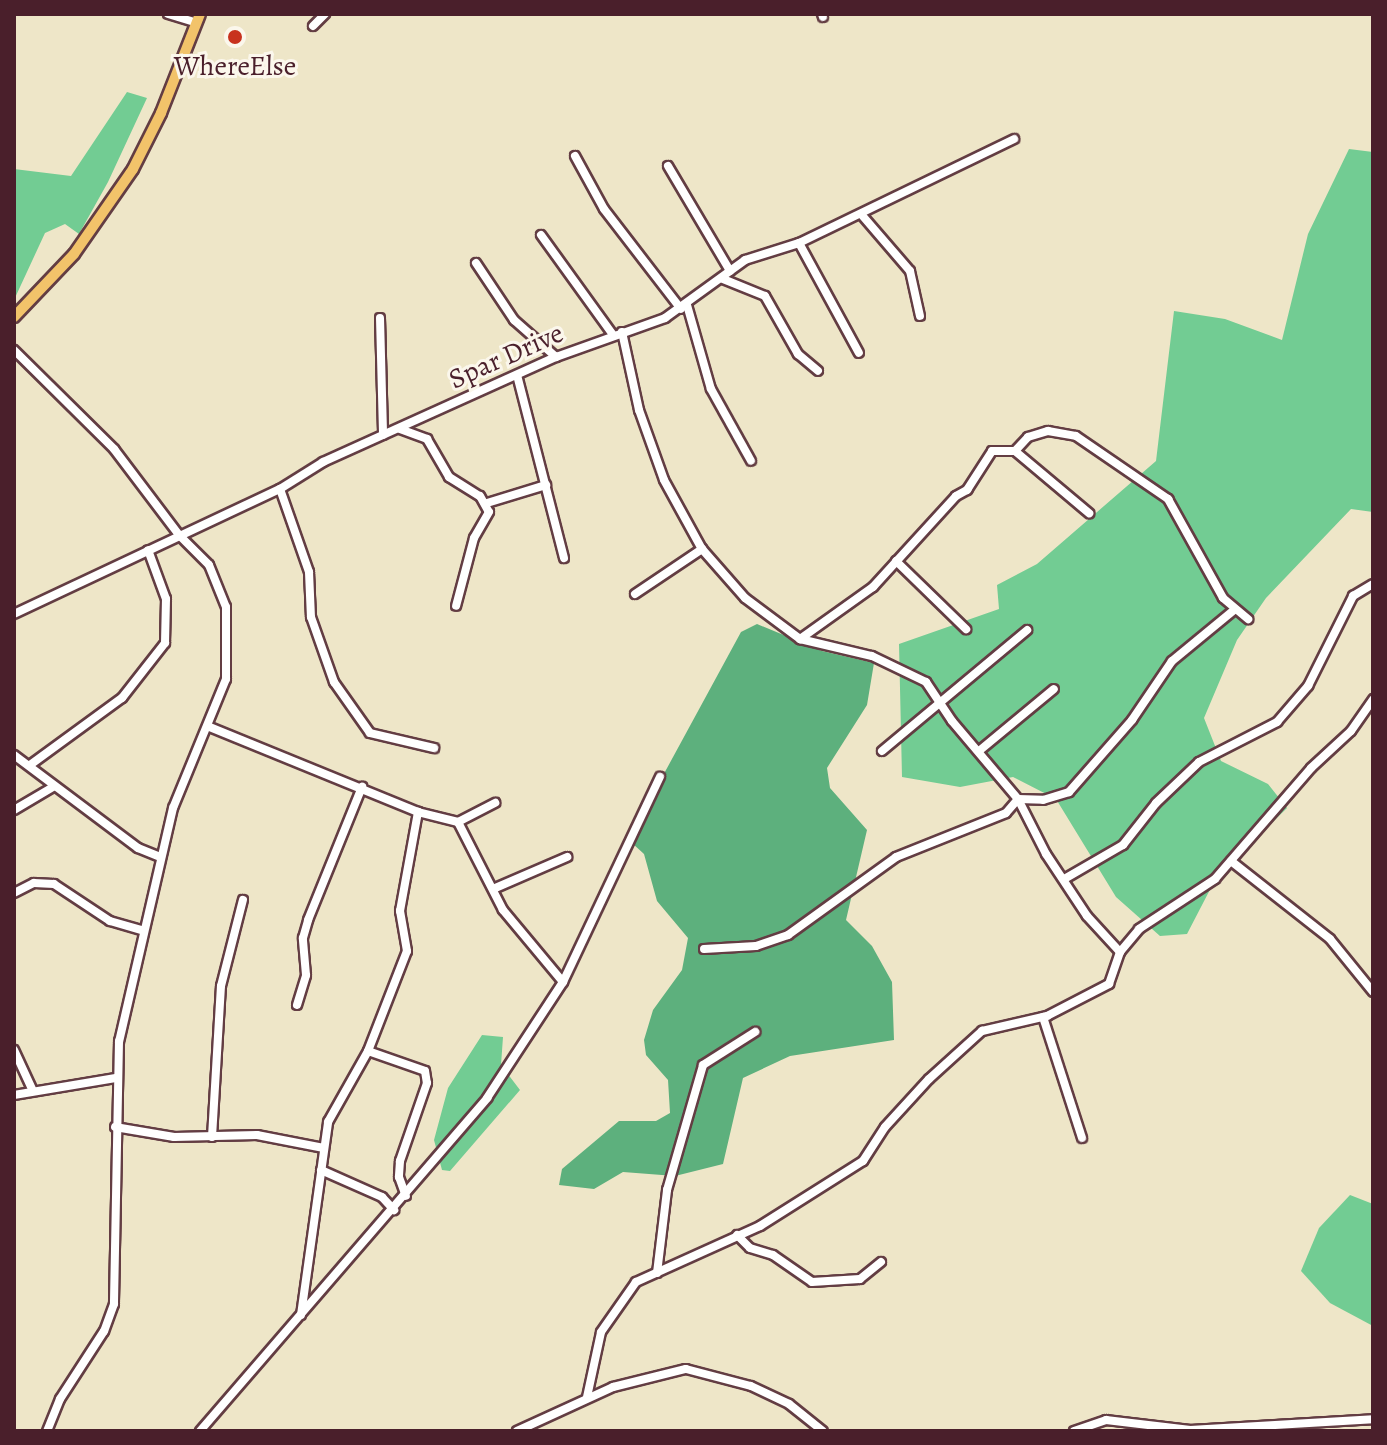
<!DOCTYPE html>
<style>
body{margin:0}
#map{position:relative;width:1387px;height:1445px;overflow:hidden;background:#eee6c8;font-family:Alegreya,serif}
div>[style]{position:absolute}
.green>*{inset:0;background:#72cc93}
.forest>*{inset:0;background:#5db07d}
.roads{filter:drop-shadow(2px 0 #633d43) drop-shadow(-2px 0 #633d43) drop-shadow(0 2px #633d43) drop-shadow(0 -2px #633d43)}
.minor>*{height:8px;margin:-4px;padding:0 4px;transform-origin:4px;border-radius:4px;background:#fff}
.major>*{height:10px;margin:-5px;padding:0 5px;transform-origin:5px;border-radius:5px;background:#f2c36a}
.dots>*{width:22px;height:22px;translate:-50% -50%;box-sizing:border-box;border:4px solid #fbf7ec;border-radius:50%}
span{translate:-50% -50%;white-space:nowrap;text-align:center;line-height:1.15;-webkit-text-stroke:6px #fbf7ec;paint-order:stroke}
.poi-label{font-size:28px;color:#4a1f2b}
.street-label{font-size:28px;color:#4a1f2b}
.frame{position:absolute;inset:0;border:16px solid #4a1f2b;pointer-events:none}
</style>
<div id="map">
<div class="green">
<div style="clip-path:polygon(127px 92px,147px 98px,108px 182px,79px 234px,65px 224px,45px 233px,14px 300px,14px 169px,71px 176px)"></div>
<div style="clip-path:polygon(1349px 149px,1373px 152px,1373px 512px,1351px 509px,1266px 598px,1237px 640px,1204px 718px,1221px 761px,1268px 784px,1287px 808px,1216px 878px,1187px 934px,1160px 936px,1116px 897px,1056px 799px,1013px 777px,960px 787px,902px 777px,899px 644px,999px 609px,997px 585px,1037px 564px,1156px 461px,1174px 311px,1225px 319px,1282px 340px,1308px 234px)"></div>
<div style="clip-path:polygon(482px 1035px,503px 1037px,501px 1065px,520px 1090px,450px 1171px,442px 1170px,434px 1140px,448px 1088px)"></div>
<div style="clip-path:polygon(1350px 1195px,1373px 1204px,1373px 1326px,1330px 1303px,1301px 1271px,1319px 1228px)"></div>
</div>
<div class="forest">
<div style="clip-path:polygon(757px 624px,822px 651px,874px 663px,867px 705px,827px 768px,830px 788px,867px 830px,846px 920px,872px 946px,892px 982px,894px 1040px,790px 1056px,743px 1078px,723px 1164px,675px 1176px,623px 1172px,594px 1189px,559px 1185px,562px 1169px,619px 1121px,656px 1121px,670px 1113px,668px 1080px,646px 1055px,644px 1040px,653px 1010px,682px 970px,688px 938px,657px 901px,644px 854px,632px 843px,635px 827px,741px 632px)"></div>
</div>
<div class="roads">
<div class="minor">
<div style="left:168px;top:14px;width:30px;rotate:17deg"></div>
<div style="left:822px;top:14px;width:3px;rotate:72deg"></div>
<div style="left:313px;top:26px;width:17px;rotate:-45deg"></div>
<div style="left:575px;top:156px;width:60px;rotate:61.3deg"></div>
<div style="left:604px;top:209px;width:126px;rotate:52.4deg"></div>
<div style="left:668px;top:166px;width:122px;rotate:59.4deg"></div>
<div style="left:861px;top:214px;width:75px;rotate:49.3deg"></div>
<div style="left:910px;top:271px;width:46px;rotate:77.5deg"></div>
<div style="left:541px;top:235px;width:123px;rotate:54.2deg"></div>
<div style="left:799px;top:243px;width:125px;rotate:61.4deg"></div>
<div style="left:476px;top:263px;width:69px;rotate:56.3deg"></div>
<div style="left:514px;top:320px;width:56px;rotate:41.4deg"></div>
<div style="left:723px;top:279px;width:45px;rotate:22deg"></div>
<div style="left:765px;top:296px;width:67px;rotate:60.4deg"></div>
<div style="left:798px;top:354px;width:26px;rotate:40deg"></div>
<div style="left:687px;top:305px;width:87px;rotate:74.1deg"></div>
<div style="left:711px;top:389px;width:82px;rotate:60.9deg"></div>
<div style="left:380px;top:318px;width:117px;rotate:88.5deg"></div>
<div style="left:622px;top:332px;width:80px;rotate:77.7deg"></div>
<div style="left:639px;top:410px;width:74px;rotate:70.3deg"></div>
<div style="left:664px;top:480px;width:79px;rotate:61.2deg"></div>
<div style="left:702px;top:549px;width:65px;rotate:48.7deg"></div>
<div style="left:745px;top:598px;width:69px;rotate:36.7deg"></div>
<div style="left:800px;top:639px;width:74px;rotate:13.3deg"></div>
<div style="left:872px;top:656px;width:60px;rotate:25.7deg"></div>
<div style="left:926px;top:682px;width:47px;rotate:56.3deg"></div>
<div style="left:952px;top:721px;width:102px;rotate:49.8deg"></div>
<div style="left:1018px;top:799px;width:62px;rotate:63deg"></div>
<div style="left:1046px;top:854px;width:74px;rotate:56.5deg"></div>
<div style="left:1087px;top:916px;width:49px;rotate:47.5deg"></div>
<div style="left:14px;top:350px;width:141px;rotate:44.7deg"></div>
<div style="left:114px;top:449px;width:108px;rotate:52.9deg"></div>
<div style="left:179px;top:535px;width:42px;rotate:45deg"></div>
<div style="left:209px;top:565px;width:45px;rotate:68deg"></div>
<div style="left:226px;top:607px;width:72px;rotate:90deg"></div>
<div style="left:226px;top:679px;width:139px;rotate:112.3deg"></div>
<div style="left:173px;top:808px;width:239px;rotate:103deg"></div>
<div style="left:119px;top:1041px;width:263px;rotate:91.1deg"></div>
<div style="left:114px;top:1304px;width:29px;rotate:110deg"></div>
<div style="left:104px;top:1331px;width:81px;rotate:122.9deg"></div>
<div style="left:60px;top:1399px;width:35px;rotate:112deg"></div>
<div style="left:517px;top:375px;width:189px;rotate:75.6deg"></div>
<div style="left:400px;top:429px;width:29px;rotate:20deg"></div>
<div style="left:427px;top:439px;width:44px;rotate:59.9deg"></div>
<div style="left:449px;top:477px;width:36px;rotate:32deg"></div>
<div style="left:480px;top:496px;width:18px;rotate:61deg"></div>
<div style="left:489px;top:512px;width:30px;rotate:120deg"></div>
<div style="left:474px;top:538px;width:70px;rotate:104.8deg"></div>
<div style="left:1015px;top:451px;width:97px;rotate:40deg"></div>
<div style="left:280px;top:489px;width:88px;rotate:70.7deg"></div>
<div style="left:309px;top:572px;width:45px;rotate:87.5deg"></div>
<div style="left:311px;top:617px;width:69px;rotate:70.5deg"></div>
<div style="left:334px;top:682px;width:62px;rotate:54.8deg"></div>
<div style="left:370px;top:733px;width:66px;rotate:13.2deg"></div>
<div style="left:487px;top:503px;width:62px;rotate:-17deg"></div>
<div style="left:896px;top:561px;width:98px;rotate:44.2deg"></div>
<div style="left:635px;top:594px;width:81px;rotate:-33.9deg"></div>
<div style="left:14px;top:614px;width:294px;rotate:-25.2deg"></div>
<div style="left:280px;top:489px;width:51px;rotate:-32.1deg"></div>
<div style="left:323px;top:462px;width:256px;rotate:-24.3deg"></div>
<div style="left:556px;top:357px;width:116px;rotate:-19.7deg"></div>
<div style="left:665px;top:318px;width:99px;rotate:-35.9deg"></div>
<div style="left:745px;top:260px;width:57px;rotate:-17.5deg"></div>
<div style="left:799px;top:243px;width:239px;rotate:-25.8deg"></div>
<div style="left:800px;top:639px;width:90px;rotate:-35.5deg"></div>
<div style="left:873px;top:587px;width:123px;rotate:-47.6deg"></div>
<div style="left:956px;top:496px;width:13px;rotate:-29deg"></div>
<div style="left:967px;top:490px;width:46px;rotate:-57.3deg"></div>
<div style="left:992px;top:451px;width:23px"></div>
<div style="left:1015px;top:451px;width:19px;rotate:-47deg"></div>
<div style="left:1028px;top:437px;width:21px;rotate:-17deg"></div>
<div style="left:1048px;top:431px;width:28px;rotate:10deg"></div>
<div style="left:1076px;top:436px;width:112px;rotate:34.4deg"></div>
<div style="left:1168px;top:499px;width:113px;rotate:60.9deg"></div>
<div style="left:1223px;top:598px;width:33px;rotate:40deg"></div>
<div style="left:882px;top:751px;width:189px;rotate:-39.8deg"></div>
<div style="left:979px;top:751px;width:97px;rotate:-39.6deg"></div>
<div style="left:14px;top:755px;width:155px;rotate:36.9deg"></div>
<div style="left:138px;top:848px;width:24px;rotate:22deg"></div>
<div style="left:30px;top:765px;width:114px;rotate:-36.1deg"></div>
<div style="left:122px;top:698px;width:70px;rotate:-52deg"></div>
<div style="left:165px;top:643px;width:44px;rotate:-88.7deg"></div>
<div style="left:166px;top:599px;width:52px;rotate:-110.2deg"></div>
<div style="left:14px;top:810px;width:45px;rotate:-30.5deg"></div>
<div style="left:458px;top:822px;width:42px;rotate:-27.2deg"></div>
<div style="left:1231px;top:861px;width:126px;rotate:38.2deg"></div>
<div style="left:1330px;top:939px;width:68px;rotate:50.9deg"></div>
<div style="left:1066px;top:878px;width:66px;rotate:-30.1deg"></div>
<div style="left:1123px;top:845px;width:53px;rotate:-51.8deg"></div>
<div style="left:1156px;top:803px;width:59px;rotate:-43.6deg"></div>
<div style="left:1199px;top:762px;width:88px;rotate:-27.1deg"></div>
<div style="left:1277px;top:722px;width:48px;rotate:-49.3deg"></div>
<div style="left:1308px;top:686px;width:101px;rotate:-63.4deg"></div>
<div style="left:1353px;top:596px;width:23px;rotate:-31deg"></div>
<div style="left:493px;top:889px;width:81px;rotate:-23.4deg"></div>
<div style="left:14px;top:893px;width:22px;rotate:-27deg"></div>
<div style="left:34px;top:883px;width:20px;rotate:3deg"></div>
<div style="left:54px;top:884px;width:67px;rotate:33.5deg"></div>
<div style="left:110px;top:921px;width:32px;rotate:16deg"></div>
<div style="left:704px;top:949px;width:52px;rotate:-3.3deg"></div>
<div style="left:756px;top:946px;width:34px;rotate:-19deg"></div>
<div style="left:788px;top:935px;width:133px;rotate:-35.8deg"></div>
<div style="left:896px;top:857px;width:118px;rotate:-21.8deg"></div>
<div style="left:1006px;top:813px;width:18px;rotate:-49deg"></div>
<div style="left:1018px;top:799px;width:25px;rotate:2deg"></div>
<div style="left:1043px;top:800px;width:27px;rotate:-17deg"></div>
<div style="left:1069px;top:792px;width:96px;rotate:-48.8deg"></div>
<div style="left:1132px;top:720px;width:71px;rotate:-55.9deg"></div>
<div style="left:1172px;top:661px;width:80px;rotate:-39.4deg"></div>
<div style="left:563px;top:982px;width:227px;rotate:-64.7deg"></div>
<div style="left:297px;top:1005px;width:31px;rotate:-73deg"></div>
<div style="left:306px;top:975px;width:37px;rotate:-95deg"></div>
<div style="left:303px;top:938px;width:19px;rotate:-74deg"></div>
<div style="left:308px;top:920px;width:144px;rotate:-67.9deg"></div>
<div style="left:1043px;top:1017px;width:127px;rotate:72.1deg"></div>
<div style="left:14px;top:1050px;width:43px;rotate:65.2deg"></div>
<div style="left:368px;top:1051px;width:60px;rotate:19.3deg"></div>
<div style="left:425px;top:1071px;width:12px;rotate:81deg"></div>
<div style="left:427px;top:1083px;width:83px;rotate:109.1deg"></div>
<div style="left:400px;top:1161px;width:16px;rotate:94deg"></div>
<div style="left:399px;top:1177px;width:20px;rotate:70deg"></div>
<div style="left:14px;top:1095px;width:103px;rotate:-9.5deg"></div>
<div style="left:115px;top:1127px;width:60px;rotate:9.6deg"></div>
<div style="left:174px;top:1137px;width:83px;rotate:-1.4deg"></div>
<div style="left:257px;top:1135px;width:68px;rotate:11deg"></div>
<div style="left:212px;top:1137px;width:151px;rotate:-86.6deg"></div>
<div style="left:221px;top:986px;width:89px;rotate:-75.7deg"></div>
<div style="left:321px;top:1170px;width:67px;rotate:23.9deg"></div>
<div style="left:382px;top:1197px;width:18px;rotate:47deg"></div>
<div style="left:737px;top:1235px;width:18px;rotate:45deg"></div>
<div style="left:750px;top:1248px;width:24px;rotate:17deg"></div>
<div style="left:773px;top:1255px;width:47px;rotate:34.7deg"></div>
<div style="left:812px;top:1282px;width:48px;rotate:-3.6deg"></div>
<div style="left:860px;top:1279px;width:27px;rotate:-39deg"></div>
<div style="left:657px;top:1273px;width:84px;rotate:-83.1deg"></div>
<div style="left:667px;top:1190px;width:130px;rotate:-73.9deg"></div>
<div style="left:703px;top:1065px;width:62px;rotate:-32.4deg"></div>
<div style="left:301px;top:1315px;width:195px;rotate:-82deg"></div>
<div style="left:328px;top:1122px;width:81px;rotate:-60.6deg"></div>
<div style="left:368px;top:1051px;width:107px;rotate:-68.7deg"></div>
<div style="left:407px;top:951px;width:41px;rotate:-99.9deg"></div>
<div style="left:400px;top:911px;width:101px;rotate:-79.7deg"></div>
<div style="left:587px;top:1397px;width:66px;rotate:-77.8deg"></div>
<div style="left:601px;top:1332px;width:61px;rotate:-55deg"></div>
<div style="left:636px;top:1282px;width:136px;rotate:-24.3deg"></div>
<div style="left:760px;top:1226px;width:122px;rotate:-32.3deg"></div>
<div style="left:863px;top:1161px;width:40px;rotate:-57.1deg"></div>
<div style="left:885px;top:1127px;width:65px;rotate:-47.5deg"></div>
<div style="left:929px;top:1079px;width:72px;rotate:-42.2deg"></div>
<div style="left:982px;top:1031px;width:67px;rotate:-13deg"></div>
<div style="left:1047px;top:1016px;width:70px;rotate:-27.3deg"></div>
<div style="left:1109px;top:984px;width:34px;rotate:-71deg"></div>
<div style="left:1120px;top:952px;width:30px;rotate:-50deg"></div>
<div style="left:1139px;top:929px;width:91px;rotate:-33.3deg"></div>
<div style="left:1215px;top:879px;width:147px;rotate:-49.1deg"></div>
<div style="left:1311px;top:768px;width:54px;rotate:-42.8deg"></div>
<div style="left:1351px;top:731px;width:39px;rotate:-55deg"></div>
<div style="left:200px;top:1431px;width:440px;rotate:-49.2deg"></div>
<div style="left:487px;top:1098px;width:139px;rotate:-56.8deg"></div>
<div style="left:563px;top:982px;width:94px;rotate:-129.8deg"></div>
<div style="left:503px;top:910px;width:99px;rotate:-117.1deg"></div>
<div style="left:458px;top:822px;width:41px;rotate:-166deg"></div>
<div style="left:418px;top:812px;width:225px;rotate:-157.8deg"></div>
<div style="left:517px;top:1431px;width:106px;rotate:-24.6deg"></div>
<div style="left:613px;top:1387px;width:75px;rotate:-13.9deg"></div>
<div style="left:686px;top:1369px;width:67px;rotate:14.7deg"></div>
<div style="left:751px;top:1386px;width:42px;rotate:25.3deg"></div>
<div style="left:789px;top:1404px;width:43px;rotate:38.5deg"></div>
<div style="left:1074px;top:1431px;width:34px;rotate:-19deg"></div>
<div style="left:1106px;top:1420px;width:85px;rotate:6.8deg"></div>
<div style="left:1190px;top:1430px;width:183px;rotate:-3.4deg"></div>
</div>
<div class="major">
<div style="left:14px;top:317px;width:87px;rotate:-46.4deg"></div>
<div style="left:74px;top:254px;width:103px;rotate:-55.2deg"></div>
<div style="left:133px;top:169px;width:63px;rotate:-63.4deg"></div>
<div style="left:161px;top:113px;width:106px;rotate:-68.5deg"></div>
</div>
</div>
<div class="dots">
<div style="left:235px;top:37px;background:#c8321e"></div>
</div>
<div class="poi-label">
<span style="left:235px;top:66px">WhereElse</span>
</div>
<div class="street-label">
<span style="left:506px;top:356px;rotate:-24deg">Spar Drive</span>
</div>
<div class="frame"></div>
</div>
